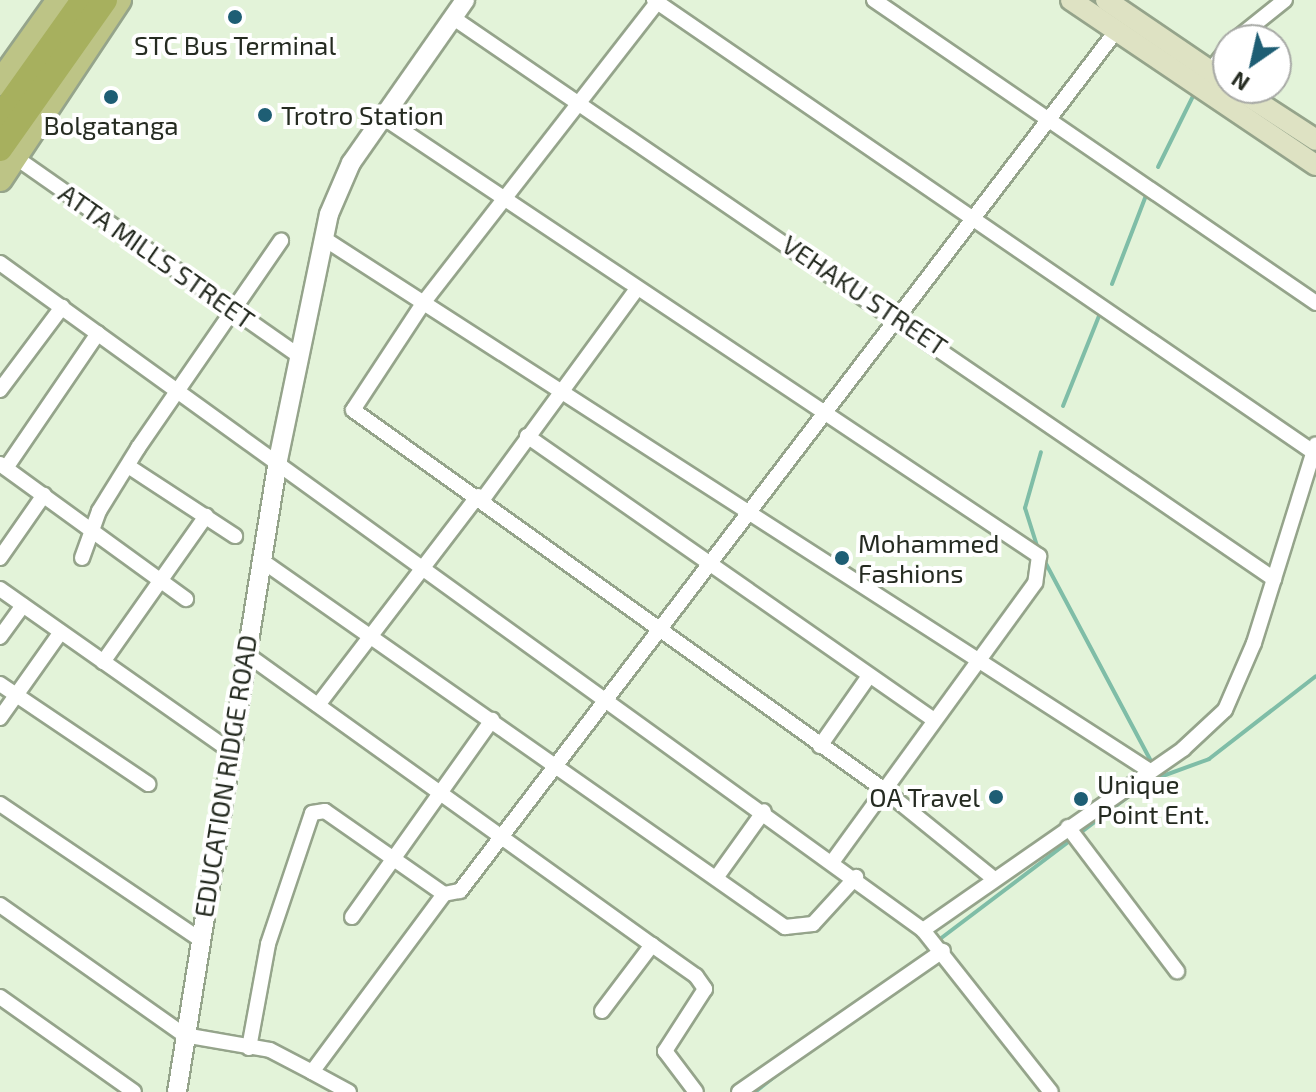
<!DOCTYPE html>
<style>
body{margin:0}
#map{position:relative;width:1316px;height:1092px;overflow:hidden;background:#e3f3d9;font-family:"Exo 2",sans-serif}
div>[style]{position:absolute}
.stream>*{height:4px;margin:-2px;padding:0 2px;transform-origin:2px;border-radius:2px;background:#7fbda7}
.roads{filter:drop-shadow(2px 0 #95a48b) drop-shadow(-2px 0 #95a48b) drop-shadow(0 2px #95a48b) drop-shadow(0 -2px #95a48b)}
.minor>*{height:14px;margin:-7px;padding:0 7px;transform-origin:7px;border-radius:7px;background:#fff}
.tertiary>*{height:18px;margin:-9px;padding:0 9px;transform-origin:9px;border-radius:9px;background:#fff}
.secondary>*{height:20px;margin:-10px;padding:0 10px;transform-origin:10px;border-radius:10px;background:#dee2c3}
.primary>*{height:24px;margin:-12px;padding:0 12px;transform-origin:12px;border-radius:12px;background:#bdc486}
.trunk>*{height:24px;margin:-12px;padding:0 12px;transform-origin:12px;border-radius:12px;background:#a7b05e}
.dots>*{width:22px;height:22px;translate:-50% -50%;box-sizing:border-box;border:4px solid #fff;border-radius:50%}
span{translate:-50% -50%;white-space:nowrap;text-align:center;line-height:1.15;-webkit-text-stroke:8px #fff;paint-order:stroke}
.poi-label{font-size:26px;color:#252b21}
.left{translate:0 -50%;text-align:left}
.right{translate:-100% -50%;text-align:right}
.street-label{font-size:26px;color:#252b21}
.north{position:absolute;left:1212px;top:24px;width:80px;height:80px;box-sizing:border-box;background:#fff;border:2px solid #a8aaa6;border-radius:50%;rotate:214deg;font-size:22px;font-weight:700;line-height:32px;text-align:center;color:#252b21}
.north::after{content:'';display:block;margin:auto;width:28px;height:36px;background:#1e5e74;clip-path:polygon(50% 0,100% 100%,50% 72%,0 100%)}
</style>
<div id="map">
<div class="stream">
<div style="left:1158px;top:167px;width:86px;rotate:-63.7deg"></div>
<div style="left:1112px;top:284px;width:97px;rotate:-69deg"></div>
<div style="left:1063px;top:406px;width:102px;rotate:-68.2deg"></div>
<div style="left:1038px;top:549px;width:43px;rotate:-107.6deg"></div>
<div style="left:1025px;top:508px;width:58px;rotate:-74.1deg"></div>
<div style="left:1044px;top:560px;width:228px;rotate:62deg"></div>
<div style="left:936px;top:942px;width:267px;rotate:-37.1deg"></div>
<div style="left:1149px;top:781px;width:64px;rotate:-20.1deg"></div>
<div style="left:1209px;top:759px;width:135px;rotate:-37.8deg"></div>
<div style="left:755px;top:1092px;width:42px;rotate:-38.2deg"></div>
</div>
<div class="roads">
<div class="minor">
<div style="left:654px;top:0;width:803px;rotate:34.44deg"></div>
<div style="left:659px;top:0;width:383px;rotate:127.9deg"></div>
<div style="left:424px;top:302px;width:129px;rotate:123.3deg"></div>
<div style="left:353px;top:410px;width:652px;rotate:35.57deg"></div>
<div style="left:883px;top:789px;width:143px;rotate:39deg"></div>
<div style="left:874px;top:0;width:536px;rotate:34.43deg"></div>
<div style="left:452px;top:17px;width:996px;rotate:34.36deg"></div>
<div style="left:1235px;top:40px;width:64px;rotate:-38.7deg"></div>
<div style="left:1210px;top:71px;width:28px;rotate:-51deg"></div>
<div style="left:381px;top:116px;width:792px;rotate:33.77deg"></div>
<div style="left:1039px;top:556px;width:27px;rotate:98deg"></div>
<div style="left:1035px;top:583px;width:344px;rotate:126deg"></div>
<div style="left:15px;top:157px;width:347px;rotate:35deg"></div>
<div style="left:323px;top:238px;width:984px;rotate:32.8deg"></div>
<div style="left:0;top:263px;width:1139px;rotate:35.85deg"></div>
<div style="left:923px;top:930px;width:206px;rotate:51.7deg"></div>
<div style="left:0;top:390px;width:104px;rotate:-53.2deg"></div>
<div style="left:527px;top:436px;width:495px;rotate:34.9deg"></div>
<div style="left:0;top:464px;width:230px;rotate:36deg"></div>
<div style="left:128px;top:466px;width:128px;rotate:33.2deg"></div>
<div style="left:6px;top:468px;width:163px;rotate:-55.7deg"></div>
<div style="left:483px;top:499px;width:258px;rotate:-53.8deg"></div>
<div style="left:0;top:558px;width:77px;rotate:-55.1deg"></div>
<div style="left:82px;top:558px;width:50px;rotate:-70.1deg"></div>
<div style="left:99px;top:511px;width:74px;rotate:-58.2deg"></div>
<div style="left:138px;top:448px;width:252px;rotate:-55.4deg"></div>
<div style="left:261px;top:560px;width:640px;rotate:35.01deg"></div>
<div style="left:785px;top:927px;width:28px;rotate:-6deg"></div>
<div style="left:813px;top:924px;width:64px;rotate:-47.5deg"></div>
<div style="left:0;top:589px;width:280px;rotate:35.1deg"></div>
<div style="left:0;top:637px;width:39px;rotate:-54deg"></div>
<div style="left:245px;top:653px;width:501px;rotate:35.66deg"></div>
<div style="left:103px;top:662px;width:179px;rotate:-54.8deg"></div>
<div style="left:0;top:684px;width:179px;rotate:34deg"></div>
<div style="left:318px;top:705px;width:263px;rotate:-52.6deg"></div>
<div style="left:0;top:718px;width:105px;rotate:-54.7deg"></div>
<div style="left:820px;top:746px;width:85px;rotate:-55deg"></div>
<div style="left:0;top:804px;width:239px;rotate:34.1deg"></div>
<div style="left:1068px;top:827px;width:181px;rotate:52.9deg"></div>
<div style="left:716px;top:878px;width:82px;rotate:-54.4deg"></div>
<div style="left:0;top:905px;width:225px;rotate:35.2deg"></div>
<div style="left:184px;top:1035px;width:87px;rotate:9.9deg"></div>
<div style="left:270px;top:1050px;width:47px;rotate:27.6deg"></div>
<div style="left:312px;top:1072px;width:222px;rotate:-53.4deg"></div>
<div style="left:444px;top:894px;width:16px;rotate:-11deg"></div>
<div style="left:460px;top:891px;width:1082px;rotate:-52.66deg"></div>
<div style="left:352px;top:917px;width:242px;rotate:-54.6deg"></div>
<div style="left:923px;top:930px;width:317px;rotate:-34.8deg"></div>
<div style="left:1183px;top:749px;width:57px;rotate:-42.9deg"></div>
<div style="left:1225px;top:710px;width:73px;rotate:-66.6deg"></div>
<div style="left:1254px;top:643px;width:208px;rotate:-72.7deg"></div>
<div style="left:0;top:997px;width:164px;rotate:35.3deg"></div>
<div style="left:602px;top:1011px;width:83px;rotate:-52.9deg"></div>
<div style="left:652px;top:945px;width:54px;rotate:35.2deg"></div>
<div style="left:696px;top:976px;width:16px;rotate:55deg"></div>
<div style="left:705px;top:989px;width:74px;rotate:122.8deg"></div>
<div style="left:665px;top:1051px;width:51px;rotate:52.9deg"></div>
<div style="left:249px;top:1048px;width:106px;rotate:-79.6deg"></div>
<div style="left:268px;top:944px;width:138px;rotate:-71.4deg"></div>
<div style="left:312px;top:813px;width:13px;rotate:-9deg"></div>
<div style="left:325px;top:811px;width:145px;rotate:34.9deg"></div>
<div style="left:312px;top:1072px;width:42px;rotate:28.4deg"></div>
<div style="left:739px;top:1092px;width:248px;rotate:-34.7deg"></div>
</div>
<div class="tertiary">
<div style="left:177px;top:1092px;width:640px;rotate:-80.92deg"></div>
<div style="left:278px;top:460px;width:251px;rotate:-78.3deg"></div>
<div style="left:329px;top:214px;width:56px;rotate:-66.7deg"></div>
<div style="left:351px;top:163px;width:199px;rotate:-55deg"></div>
</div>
<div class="secondary">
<div style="left:1071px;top:0;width:295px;rotate:34deg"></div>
<div style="left:1106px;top:0;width:148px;rotate:34.2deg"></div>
<div style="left:1236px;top:88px;width:95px;rotate:33deg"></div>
</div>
<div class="primary">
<div style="left:0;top:83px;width:102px;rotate:-54.6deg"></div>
<div style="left:0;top:179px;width:215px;rotate:-56.4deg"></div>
</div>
<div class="trunk">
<div style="left:0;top:117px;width:143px;rotate:-54.6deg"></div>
<div style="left:0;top:149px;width:182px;rotate:-54.8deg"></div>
</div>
</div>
<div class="dots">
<div style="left:235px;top:17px;background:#1e5e74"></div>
<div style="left:111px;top:97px;background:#1e5e74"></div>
<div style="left:265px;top:115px;background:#1e5e74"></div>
<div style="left:842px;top:558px;background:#1e5e74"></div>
<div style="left:996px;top:797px;background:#1e5e74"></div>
<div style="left:1081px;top:799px;background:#1e5e74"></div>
</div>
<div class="poi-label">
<span style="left:235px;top:45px">STC Bus Terminal</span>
<span class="left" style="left:281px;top:115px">Trotro Station</span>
<span style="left:111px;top:125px">Bolgatanga</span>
<span class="left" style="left:858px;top:558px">Mohammed<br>Fashions</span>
<span class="left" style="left:1097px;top:799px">Unique<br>Point Ent.</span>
<span class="right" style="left:980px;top:797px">OA Travel</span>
</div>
<div class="street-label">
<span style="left:157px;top:256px;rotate:35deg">ATTA MILLS STREET</span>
<span style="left:865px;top:295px;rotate:34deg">VEHAKU STREET</span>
<span style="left:225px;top:776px;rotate:-81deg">EDUCATION RIDGE ROAD</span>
</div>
<div class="north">N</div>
</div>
